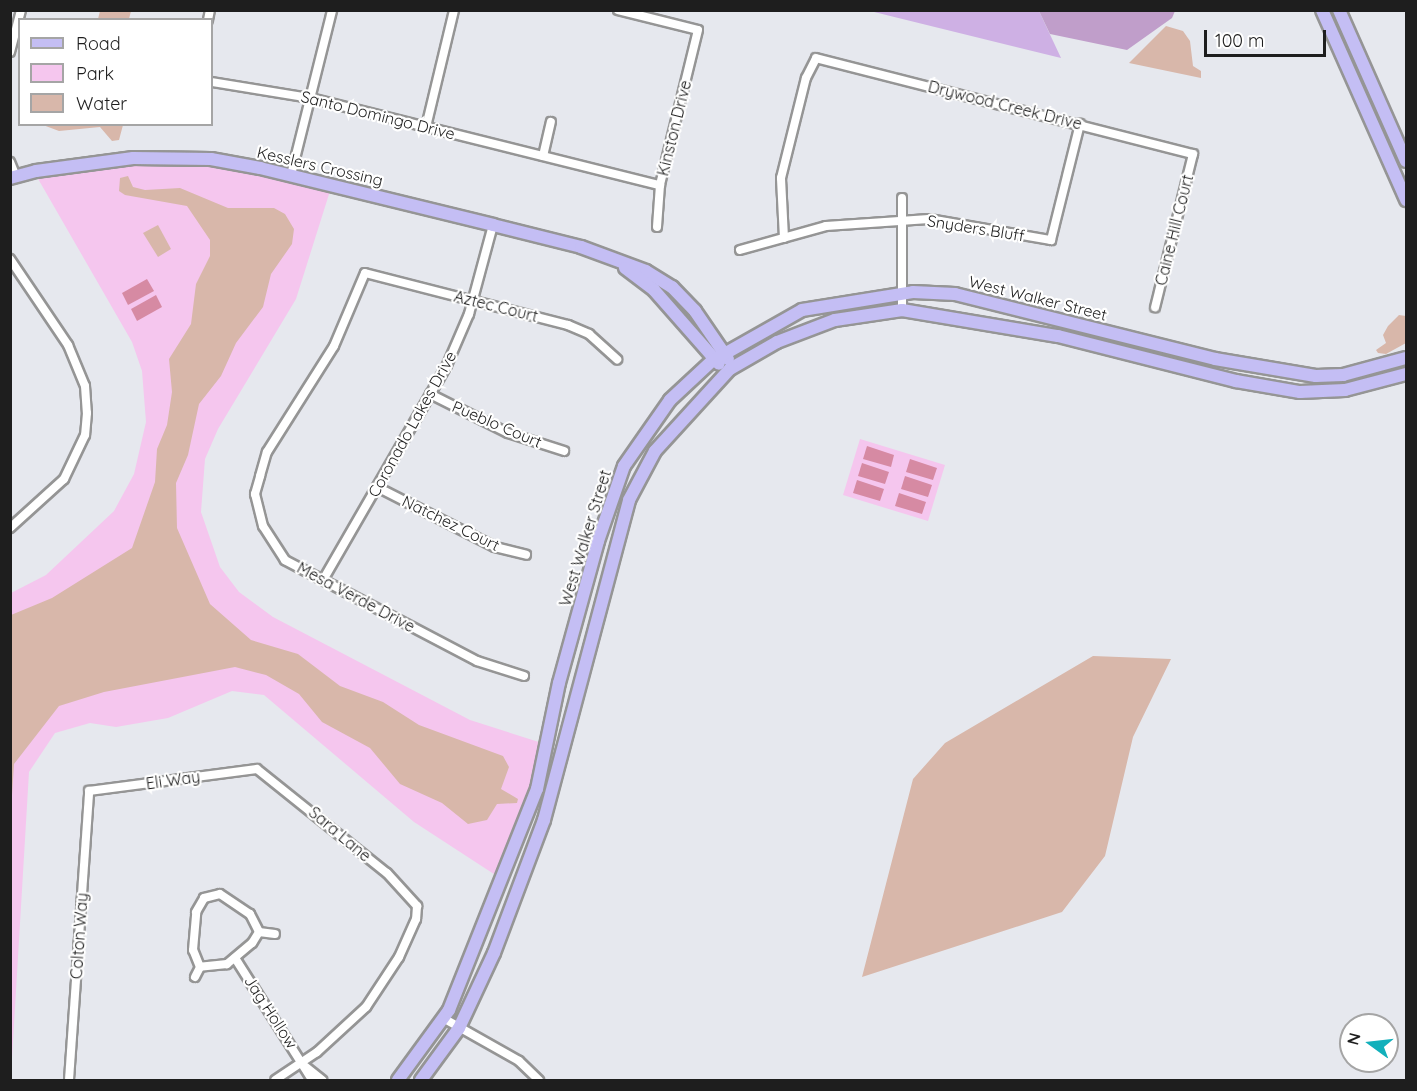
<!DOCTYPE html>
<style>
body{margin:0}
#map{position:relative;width:1417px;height:1091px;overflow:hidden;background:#e6e8ee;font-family:Quicksand,sans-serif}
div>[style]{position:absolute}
.grass>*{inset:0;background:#ceb0e4}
.forest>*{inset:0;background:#c09eca}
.park>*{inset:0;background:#f5c6ee}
.pitch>*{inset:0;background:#d68aa3}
.water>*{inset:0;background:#d8b7aa}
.roads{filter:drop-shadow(2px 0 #959595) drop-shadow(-2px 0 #959595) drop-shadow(0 2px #959595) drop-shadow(0 -2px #959595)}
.street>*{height:8px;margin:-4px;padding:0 4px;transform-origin:4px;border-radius:4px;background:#fff}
.secondary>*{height:12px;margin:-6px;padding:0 6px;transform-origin:6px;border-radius:6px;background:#c4bef4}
span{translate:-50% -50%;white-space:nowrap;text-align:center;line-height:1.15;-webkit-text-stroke:4.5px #fff;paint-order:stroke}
.street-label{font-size:16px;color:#1e1e1e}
.frame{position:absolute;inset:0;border:12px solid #1e1e1e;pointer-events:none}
.legend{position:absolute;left:18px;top:18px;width:195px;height:108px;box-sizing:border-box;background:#fff;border:2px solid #a5a5a5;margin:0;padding:8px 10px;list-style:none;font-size:18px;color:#1e1e1e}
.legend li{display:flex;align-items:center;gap:12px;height:30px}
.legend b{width:30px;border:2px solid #a5a5a5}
.north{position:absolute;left:1339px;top:1013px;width:60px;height:60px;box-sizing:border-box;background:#fff;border:2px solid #a5a5a5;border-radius:50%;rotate:285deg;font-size:16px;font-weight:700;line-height:24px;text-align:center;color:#1e1e1e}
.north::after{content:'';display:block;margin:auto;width:21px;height:27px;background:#12b0bb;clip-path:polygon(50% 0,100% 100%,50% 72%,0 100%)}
.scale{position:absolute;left:1204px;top:30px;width:122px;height:27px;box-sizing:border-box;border:3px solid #1e1e1e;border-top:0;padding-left:8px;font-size:18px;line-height:21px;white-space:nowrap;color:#1e1e1e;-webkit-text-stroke:4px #fff;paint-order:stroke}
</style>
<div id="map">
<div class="grass">
<div style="clip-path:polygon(870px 11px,1039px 11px,1061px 58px)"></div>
</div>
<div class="forest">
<div style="clip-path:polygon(1039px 11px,1175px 11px,1172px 18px,1127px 50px,1050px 34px)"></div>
</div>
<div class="park">
<div style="clip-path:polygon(167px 163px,217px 166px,330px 191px,296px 299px,218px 429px,205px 459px,201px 512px,220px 567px,239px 592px,273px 617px,470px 720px,545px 744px,534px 786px,500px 878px,414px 822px,264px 695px,232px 691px,168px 718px,116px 727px,90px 723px,55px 733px,29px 772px,11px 1075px,11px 593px,46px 575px,114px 511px,134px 474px,146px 422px,142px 371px,132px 342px,37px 177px,106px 165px)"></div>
<div style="clip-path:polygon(860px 439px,945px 465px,928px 521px,843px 495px)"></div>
</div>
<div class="pitch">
<div style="clip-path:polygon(147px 279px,154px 291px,128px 305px,122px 293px)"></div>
<div style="clip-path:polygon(156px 295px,162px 307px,137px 321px,131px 309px)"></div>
<div style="clip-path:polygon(867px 446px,894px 455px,891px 467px,863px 459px)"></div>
<div style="clip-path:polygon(910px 459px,937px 468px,933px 480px,906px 472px)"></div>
<div style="clip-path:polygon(862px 463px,889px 472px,885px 484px,858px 476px)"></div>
<div style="clip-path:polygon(905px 476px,932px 485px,928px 497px,901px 489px)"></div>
<div style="clip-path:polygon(857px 480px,884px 489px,880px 501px,853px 493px)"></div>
<div style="clip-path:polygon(899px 493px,926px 502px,922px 514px,895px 506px)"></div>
</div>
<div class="water">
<div style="clip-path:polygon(100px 11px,100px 10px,131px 11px,129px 19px,98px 19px)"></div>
<div style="clip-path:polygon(1166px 26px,1183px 31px,1190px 41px,1193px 66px,1201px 71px,1201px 78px,1129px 63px)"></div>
<div style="clip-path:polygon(43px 125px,122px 124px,123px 125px,119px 140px,112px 141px,100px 127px,59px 131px)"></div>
<div style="clip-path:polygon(128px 176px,133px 187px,145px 190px,180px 188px,228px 208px,274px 208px,285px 214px,294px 229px,292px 244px,271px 274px,263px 307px,236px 343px,221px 376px,199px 404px,188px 455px,176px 483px,177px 528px,210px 604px,251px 640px,298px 654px,340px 686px,383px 702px,419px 725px,503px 756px,509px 767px,501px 789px,518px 799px,517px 803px,497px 804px,487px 820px,468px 824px,442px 803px,400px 784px,370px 748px,322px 722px,299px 694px,266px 675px,235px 667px,104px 692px,59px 706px,14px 764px,11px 811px,11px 615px,52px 598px,132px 548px,155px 482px,157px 449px,167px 425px,172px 392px,169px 359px,191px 324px,196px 284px,210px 256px,210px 240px,187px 206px,125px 195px,119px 191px,120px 178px)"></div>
<div style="clip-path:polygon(158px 225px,171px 249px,158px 257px,143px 233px)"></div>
<div style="clip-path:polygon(1399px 315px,1406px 316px,1406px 343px,1386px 354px,1378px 353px,1376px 350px,1386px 343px,1383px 335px,1388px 326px)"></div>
<div style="clip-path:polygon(1093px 656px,1171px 659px,1133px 737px,1105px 856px,1062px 912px,862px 977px,913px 779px,945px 743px)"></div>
</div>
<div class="roads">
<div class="street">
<div style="left:618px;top:10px;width:82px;rotate:14deg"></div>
<div style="left:698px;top:30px;width:160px;rotate:103.8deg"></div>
<div style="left:660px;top:185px;width:42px;rotate:94.1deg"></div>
<div style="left:208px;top:20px;width:10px;rotate:-79deg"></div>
<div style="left:10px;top:52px;width:43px;rotate:-75.3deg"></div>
<div style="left:212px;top:82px;width:99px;rotate:9.3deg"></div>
<div style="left:310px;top:98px;width:361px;rotate:14deg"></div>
<div style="left:426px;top:127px;width:120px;rotate:-76.5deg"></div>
<div style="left:543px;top:156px;width:35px;rotate:-77deg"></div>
<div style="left:10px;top:162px;width:16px;rotate:68deg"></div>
<div style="left:291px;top:175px;width:170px;rotate:-76deg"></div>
<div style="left:784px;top:238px;width:60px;rotate:-92.9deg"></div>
<div style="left:781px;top:178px;width:103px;rotate:-76deg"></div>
<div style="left:806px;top:78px;width:22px;rotate:-63deg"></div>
<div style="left:816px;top:58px;width:389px;rotate:14.3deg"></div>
<div style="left:1193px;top:154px;width:158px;rotate:103.9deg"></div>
<div style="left:740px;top:250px;width:89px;rotate:-15.6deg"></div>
<div style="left:826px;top:226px;width:103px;rotate:-3.9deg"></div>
<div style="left:929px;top:219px;width:124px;rotate:9.8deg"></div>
<div style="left:1051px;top:240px;width:120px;rotate:-76deg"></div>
<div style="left:10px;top:259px;width:104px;rotate:56deg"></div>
<div style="left:68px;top:345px;width:44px;rotate:67.5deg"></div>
<div style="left:85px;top:386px;width:27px;rotate:86deg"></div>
<div style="left:87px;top:413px;width:22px;rotate:95deg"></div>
<div style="left:85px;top:435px;width:49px;rotate:115.5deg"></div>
<div style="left:64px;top:479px;width:73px;rotate:137.8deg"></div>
<div style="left:902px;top:310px;width:112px;rotate:-90deg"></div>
<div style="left:430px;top:394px;width:87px;rotate:26.6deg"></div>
<div style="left:508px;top:433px;width:59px;rotate:17.8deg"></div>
<div style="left:377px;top:487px;width:132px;rotate:27deg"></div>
<div style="left:495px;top:547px;width:32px;rotate:14deg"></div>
<div style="left:323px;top:580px;width:248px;rotate:-60deg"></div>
<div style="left:447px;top:365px;width:56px;rotate:-66.7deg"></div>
<div style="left:469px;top:314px;width:92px;rotate:-74.9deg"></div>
<div style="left:524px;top:676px;width:49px;rotate:-162.3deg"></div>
<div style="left:477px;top:661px;width:217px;rotate:-152.3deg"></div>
<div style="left:285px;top:560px;width:40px;rotate:-122.9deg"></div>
<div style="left:263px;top:526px;width:33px;rotate:-104deg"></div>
<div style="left:255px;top:494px;width:19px;rotate:-74deg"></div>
<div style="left:260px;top:476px;width:25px;rotate:-74deg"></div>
<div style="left:267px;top:452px;width:125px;rotate:-57.7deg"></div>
<div style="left:334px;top:346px;width:79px;rotate:-67deg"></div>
<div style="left:365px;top:273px;width:210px;rotate:14.4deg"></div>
<div style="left:568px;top:325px;width:23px;rotate:23deg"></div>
<div style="left:589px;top:334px;width:38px;rotate:42deg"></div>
<div style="left:220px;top:894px;width:36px;rotate:34deg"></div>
<div style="left:250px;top:914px;width:20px;rotate:63deg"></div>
<div style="left:259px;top:932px;width:13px;rotate:122deg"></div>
<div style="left:252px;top:943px;width:33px;rotate:140deg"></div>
<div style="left:227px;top:964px;width:27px;rotate:174deg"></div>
<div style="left:200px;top:967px;width:18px;rotate:-112deg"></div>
<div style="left:193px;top:950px;width:38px;rotate:-85deg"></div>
<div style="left:196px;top:912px;width:16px;rotate:-60deg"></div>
<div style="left:204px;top:898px;width:16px;rotate:-14deg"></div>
<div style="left:259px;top:932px;width:16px;rotate:7deg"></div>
<div style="left:235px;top:958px;width:144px;rotate:57.7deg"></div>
<div style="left:195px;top:977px;width:11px;rotate:-63deg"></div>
<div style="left:443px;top:1018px;width:87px;rotate:29.5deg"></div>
<div style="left:519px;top:1061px;width:28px;rotate:44deg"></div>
<div style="left:306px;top:1067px;width:21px;rotate:39deg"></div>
<div style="left:69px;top:1080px;width:290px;rotate:-86deg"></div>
<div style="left:89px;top:791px;width:169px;rotate:-7.5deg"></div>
<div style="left:257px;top:769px;width:166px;rotate:38.7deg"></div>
<div style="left:387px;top:873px;width:45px;rotate:47.7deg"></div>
<div style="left:417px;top:906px;width:13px;rotate:94deg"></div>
<div style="left:416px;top:919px;width:42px;rotate:114.1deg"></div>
<div style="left:399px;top:957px;width:60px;rotate:123.4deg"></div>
<div style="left:366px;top:1007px;width:67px;rotate:137.4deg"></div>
<div style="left:317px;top:1052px;width:50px;rotate:146.3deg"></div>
</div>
<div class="secondary">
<div style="left:1322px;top:10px;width:208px;rotate:66.1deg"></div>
<div style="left:1339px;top:10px;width:165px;rotate:66.1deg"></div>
<div style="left:10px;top:178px;width:27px;rotate:-15deg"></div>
<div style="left:36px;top:171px;width:98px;rotate:-7.6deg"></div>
<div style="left:133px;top:158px;width:78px;rotate:0.7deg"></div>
<div style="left:211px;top:159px;width:50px;rotate:10.4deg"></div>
<div style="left:260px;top:168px;width:240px;rotate:13.7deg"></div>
<div style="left:493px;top:225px;width:91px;rotate:14deg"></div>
<div style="left:581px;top:247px;width:69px;rotate:20.3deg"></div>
<div style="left:646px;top:271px;width:31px;rotate:32deg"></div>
<div style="left:672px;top:287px;width:33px;rotate:46deg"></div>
<div style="left:695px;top:311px;width:58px;rotate:55.5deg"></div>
<div style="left:625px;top:268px;width:36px;rotate:37deg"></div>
<div style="left:654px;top:290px;width:98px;rotate:48.7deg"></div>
<div style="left:398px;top:1080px;width:87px;rotate:-53.9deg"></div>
<div style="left:449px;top:1010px;width:238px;rotate:-68.3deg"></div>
<div style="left:537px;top:789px;width:108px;rotate:-78.3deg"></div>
<div style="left:559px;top:683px;width:147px;rotate:-74.6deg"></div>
<div style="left:598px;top:541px;width:79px;rotate:-70.9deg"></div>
<div style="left:624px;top:466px;width:80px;rotate:-55.1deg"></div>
<div style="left:670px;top:400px;width:57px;rotate:-42.9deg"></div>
<div style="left:712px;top:361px;width:103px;rotate:-29.5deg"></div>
<div style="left:802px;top:310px;width:112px;rotate:-9.2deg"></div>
<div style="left:913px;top:292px;width:42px;rotate:2.7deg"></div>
<div style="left:955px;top:294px;width:268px;rotate:14deg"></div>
<div style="left:1215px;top:359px;width:102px;rotate:9.6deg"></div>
<div style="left:1316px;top:376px;width:27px;rotate:-2deg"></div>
<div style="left:1343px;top:375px;width:65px;rotate:-15.1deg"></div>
<div style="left:421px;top:1080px;width:64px;rotate:-53.8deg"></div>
<div style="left:459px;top:1028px;width:83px;rotate:-65deg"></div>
<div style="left:494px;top:953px;width:142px;rotate:-69.4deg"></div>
<div style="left:544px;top:820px;width:331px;rotate:-75.1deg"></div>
<div style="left:629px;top:500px;width:55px;rotate:-62deg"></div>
<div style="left:655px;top:451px;width:111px;rotate:-47.6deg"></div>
<div style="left:730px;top:369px;width:54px;rotate:-29.9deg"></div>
<div style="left:777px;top:342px;width:62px;rotate:-20.8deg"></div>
<div style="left:835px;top:320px;width:68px;rotate:-8.5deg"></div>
<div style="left:902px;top:310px;width:158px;rotate:9.5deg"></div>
<div style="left:1058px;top:336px;width:184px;rotate:14.2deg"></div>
<div style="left:1236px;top:381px;width:65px;rotate:9.8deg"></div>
<div style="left:1300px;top:392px;width:45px;rotate:-2.5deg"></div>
<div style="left:1345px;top:390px;width:63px;rotate:-14.7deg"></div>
</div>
</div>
<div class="street-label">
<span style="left:1005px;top:105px;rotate:14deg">Drywood Creek Drive</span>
<span style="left:378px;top:115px;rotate:14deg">Santo Domingo Drive</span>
<span style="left:674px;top:128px;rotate:-76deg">Kinston Drive</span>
<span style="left:320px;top:166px;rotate:13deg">Kesslers Crossing</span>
<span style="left:976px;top:228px;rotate:9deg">Snyders Bluff</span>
<span style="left:1174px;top:230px;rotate:-76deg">Caine Hill Court</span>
<span style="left:1038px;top:298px;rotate:14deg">West Walker Street</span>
<span style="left:496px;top:306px;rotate:14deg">Aztec Court</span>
<span style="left:412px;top:424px;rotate:-61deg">Coronado Lakes Drive</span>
<span style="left:497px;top:424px;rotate:23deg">Pueblo Court</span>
<span style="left:451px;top:523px;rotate:26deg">Natchez Court</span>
<span style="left:585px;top:538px;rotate:-73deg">West Walker Street</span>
<span style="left:356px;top:597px;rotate:28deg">Mesa Verde Drive</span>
<span style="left:173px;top:780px;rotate:-8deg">Eli Way</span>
<span style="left:340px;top:834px;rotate:40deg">Sara Lane</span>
<span style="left:79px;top:936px;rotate:-86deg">Colton Way</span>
<span style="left:271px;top:1012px;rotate:57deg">Jag Hollow</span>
</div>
<div class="frame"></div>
<ul class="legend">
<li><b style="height:8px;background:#c4bef4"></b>Road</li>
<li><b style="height:16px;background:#f5c6ee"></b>Park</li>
<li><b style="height:16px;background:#d8b7aa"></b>Water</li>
</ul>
<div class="north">N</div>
<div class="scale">100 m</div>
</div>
